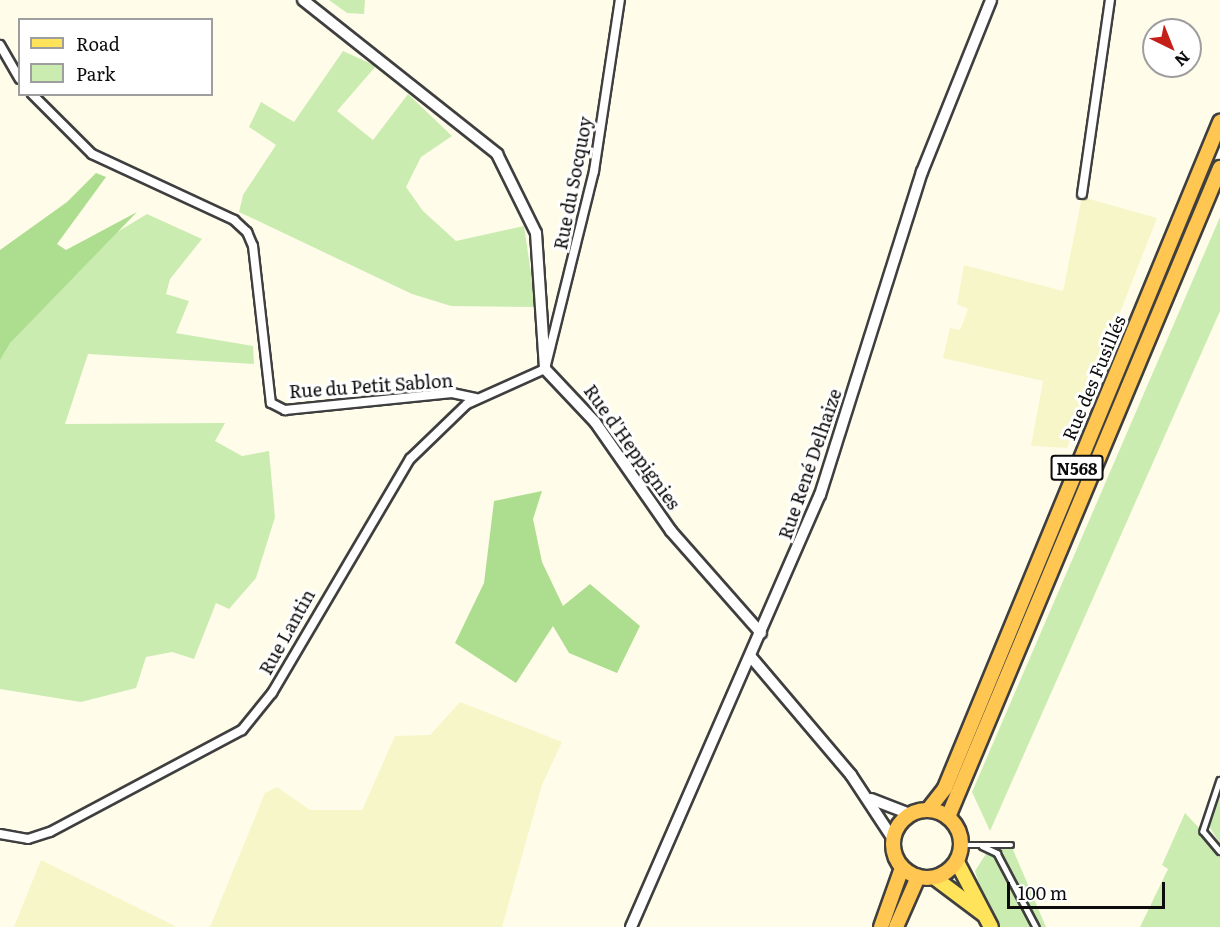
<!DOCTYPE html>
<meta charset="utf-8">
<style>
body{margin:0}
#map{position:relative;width:1220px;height:927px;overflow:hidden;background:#fffcea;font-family:Literata,serif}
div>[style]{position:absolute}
.farmland>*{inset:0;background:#f7f6c8}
.green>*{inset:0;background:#cbecb1}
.forest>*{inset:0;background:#adde90}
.roads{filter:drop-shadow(2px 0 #3f3f3f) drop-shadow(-2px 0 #3f3f3f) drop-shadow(0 2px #3f3f3f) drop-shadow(0 -2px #3f3f3f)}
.service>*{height:4.5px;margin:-2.25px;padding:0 2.25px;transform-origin:2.25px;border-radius:2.25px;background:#fff}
.minor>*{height:8px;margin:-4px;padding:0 4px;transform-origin:4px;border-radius:4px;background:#fff}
.tertiary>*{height:10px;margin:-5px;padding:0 5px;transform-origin:5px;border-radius:5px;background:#fff}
.primary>*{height:14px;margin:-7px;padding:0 7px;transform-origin:7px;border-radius:7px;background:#ffe35a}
.trunk>*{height:14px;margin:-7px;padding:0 7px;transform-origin:7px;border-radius:7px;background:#ffc651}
.trunk>.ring{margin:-7px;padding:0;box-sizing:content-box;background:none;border:14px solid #ffc651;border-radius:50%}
span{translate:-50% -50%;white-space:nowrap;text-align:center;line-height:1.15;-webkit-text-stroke:6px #fff;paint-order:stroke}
.shield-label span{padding:2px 4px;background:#fff;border:2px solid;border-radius:4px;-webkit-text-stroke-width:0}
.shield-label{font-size:16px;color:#0c0c0c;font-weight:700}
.street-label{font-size:18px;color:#0c0c0c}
.legend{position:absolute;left:18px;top:18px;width:195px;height:78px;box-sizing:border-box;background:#fff;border:2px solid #9e9e9e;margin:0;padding:8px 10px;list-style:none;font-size:18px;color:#0c0c0c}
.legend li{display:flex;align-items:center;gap:12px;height:30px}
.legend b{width:30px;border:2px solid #9e9e9e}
.north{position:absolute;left:1142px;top:18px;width:60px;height:60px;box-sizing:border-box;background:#fff;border:2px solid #9e9e9e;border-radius:50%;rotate:137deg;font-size:16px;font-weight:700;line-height:24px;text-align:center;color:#0c0c0c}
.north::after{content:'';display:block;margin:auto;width:21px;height:27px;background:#c51f1a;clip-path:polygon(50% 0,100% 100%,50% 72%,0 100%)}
.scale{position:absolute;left:1007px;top:882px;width:158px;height:27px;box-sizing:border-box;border:3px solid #0c0c0c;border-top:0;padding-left:8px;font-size:18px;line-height:21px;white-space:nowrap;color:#0c0c0c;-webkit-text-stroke:4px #fff;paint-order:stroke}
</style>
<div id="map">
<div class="farmland">
<div style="clip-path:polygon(1082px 197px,1157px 218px,1067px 448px,1031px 446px,1043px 381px,943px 358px,950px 328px,960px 330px,968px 309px,957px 304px,964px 265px,1063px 291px)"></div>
<div style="clip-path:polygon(460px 702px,562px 742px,542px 785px,502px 927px,210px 927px,265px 793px,277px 787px,310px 810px,362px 810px,395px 736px,430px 735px)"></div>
<div style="clip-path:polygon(41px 860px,177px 927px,14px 927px)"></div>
</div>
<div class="green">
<div style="clip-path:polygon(329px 0,365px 0,364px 14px,347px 13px)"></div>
<div style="clip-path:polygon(343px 51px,376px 66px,337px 111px,373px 140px,408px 94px,452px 136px,421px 157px,406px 187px,423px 211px,456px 241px,524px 226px,536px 307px,451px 306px,412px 294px,239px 212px,243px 195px,276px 145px,249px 127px,261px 102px,294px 122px)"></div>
<div style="clip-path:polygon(147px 214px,202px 239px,170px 279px,166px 294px,189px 301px,176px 333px,253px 346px,254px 364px,88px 354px,65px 424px,225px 423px,215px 441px,242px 456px,269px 451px,275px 517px,256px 578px,229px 609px,216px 603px,194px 659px,172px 652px,146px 657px,136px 688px,81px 702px,0 689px,0 270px,23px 289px)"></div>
<div style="clip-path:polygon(1220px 217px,1220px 311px,990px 831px,972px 792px)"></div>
<div style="clip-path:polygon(1220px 794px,1220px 844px,1209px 826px)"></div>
<div style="clip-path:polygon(1185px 813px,1220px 850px,1220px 927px,1140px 927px,1168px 869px,1162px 865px)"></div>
<div style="clip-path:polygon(1011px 845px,1046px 927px,992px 927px,975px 871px,989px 849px)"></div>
</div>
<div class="forest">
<div style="clip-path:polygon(96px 173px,106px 177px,57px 244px,66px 250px,137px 212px,10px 343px,0 360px,0 250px,67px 202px)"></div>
<div style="clip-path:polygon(542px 491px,533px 519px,542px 562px,563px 606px,590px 584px,640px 626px,617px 673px,569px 653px,553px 626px,516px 683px,455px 643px,484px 583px,494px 501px)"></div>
</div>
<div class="roads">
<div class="service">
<div style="left:1220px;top:780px;width:54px;rotate:108.4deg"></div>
<div style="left:1203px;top:831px;width:26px;rotate:50deg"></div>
<div style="left:962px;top:845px;width:49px"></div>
<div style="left:982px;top:846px;width:17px;rotate:25deg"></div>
<div style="left:997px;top:853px;width:84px;rotate:62.2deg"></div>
</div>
<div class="minor">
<div style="left:0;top:45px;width:39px;rotate:60deg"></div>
<div style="left:32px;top:94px;width:85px;rotate:45deg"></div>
<div style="left:92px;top:154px;width:157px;rotate:24.9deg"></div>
<div style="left:234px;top:220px;width:18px;rotate:43deg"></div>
<div style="left:247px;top:232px;width:15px;rotate:67deg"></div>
<div style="left:253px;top:246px;width:158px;rotate:83.5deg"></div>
<div style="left:271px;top:403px;width:16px;rotate:27deg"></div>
<div style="left:285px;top:410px;width:168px;rotate:-5.8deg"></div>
<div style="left:452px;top:393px;width:24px;rotate:12deg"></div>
<div style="left:1082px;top:194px;width:196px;rotate:-81.8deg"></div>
<div style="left:0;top:834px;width:28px;rotate:10deg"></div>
<div style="left:28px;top:839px;width:23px;rotate:-18deg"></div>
<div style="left:50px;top:832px;width:217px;rotate:-28deg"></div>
<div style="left:242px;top:730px;width:48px;rotate:-51deg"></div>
<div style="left:272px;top:693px;width:272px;rotate:-59.5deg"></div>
<div style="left:410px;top:459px;width:79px;rotate:-44deg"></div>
<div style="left:467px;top:404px;width:85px;rotate:-24.2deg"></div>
<div style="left:545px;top:369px;width:204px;rotate:-76.1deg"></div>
<div style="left:594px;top:171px;width:173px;rotate:-81.4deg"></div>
</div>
<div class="tertiary">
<div style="left:303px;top:0;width:248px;rotate:38.4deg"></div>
<div style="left:497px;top:154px;width:88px;rotate:63.7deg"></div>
<div style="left:536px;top:233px;width:136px;rotate:86.2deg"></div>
<div style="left:545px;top:369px;width:73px;rotate:46.7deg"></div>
<div style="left:595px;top:422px;width:133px;rotate:55.1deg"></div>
<div style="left:671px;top:531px;width:136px;rotate:48.6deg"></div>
<div style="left:751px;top:657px;width:155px;rotate:49.7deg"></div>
<div style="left:851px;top:775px;width:77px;rotate:56.7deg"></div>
<div style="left:871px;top:799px;width:42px;rotate:21deg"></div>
<div style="left:631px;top:927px;width:472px;rotate:-66.4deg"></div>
<div style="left:820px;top:495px;width:339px;rotate:-72.5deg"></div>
<div style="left:922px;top:172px;width:185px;rotate:-68.1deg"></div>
</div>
<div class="primary">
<div style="left:957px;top:862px;width:73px;rotate:62.4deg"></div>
<div style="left:935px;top:878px;width:60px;rotate:36.9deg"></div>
</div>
<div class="trunk">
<div class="ring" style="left:893px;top:810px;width:54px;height:54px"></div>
<div style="left:928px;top:810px;width:28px;rotate:-52deg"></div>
<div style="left:945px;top:788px;width:721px;rotate:-67.56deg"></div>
<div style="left:948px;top:817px;width:704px;rotate:-67.26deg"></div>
<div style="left:881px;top:927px;width:63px;rotate:-70.4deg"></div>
<div style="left:896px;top:927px;width:55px;rotate:-66.3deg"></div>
</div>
</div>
<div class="shield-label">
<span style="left:1077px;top:468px">N568</span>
</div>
<div class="street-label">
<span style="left:573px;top:183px;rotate:-79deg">Rue du Socquoy</span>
<span style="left:1094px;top:378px;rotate:-67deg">Rue des Fusillés</span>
<span style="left:371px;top:386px;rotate:-4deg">Rue du Petit Sablon</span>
<span style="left:632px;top:447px;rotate:54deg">Rue d'Heppignies</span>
<span style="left:810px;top:464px;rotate:-71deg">Rue René Delhaize</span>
<span style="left:287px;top:632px;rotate:-61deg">Rue Lantin</span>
</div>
<ul class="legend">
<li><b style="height:8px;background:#ffe35a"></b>Road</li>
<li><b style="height:16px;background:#cbecb1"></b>Park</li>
</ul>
<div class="north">N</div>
<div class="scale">100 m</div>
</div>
